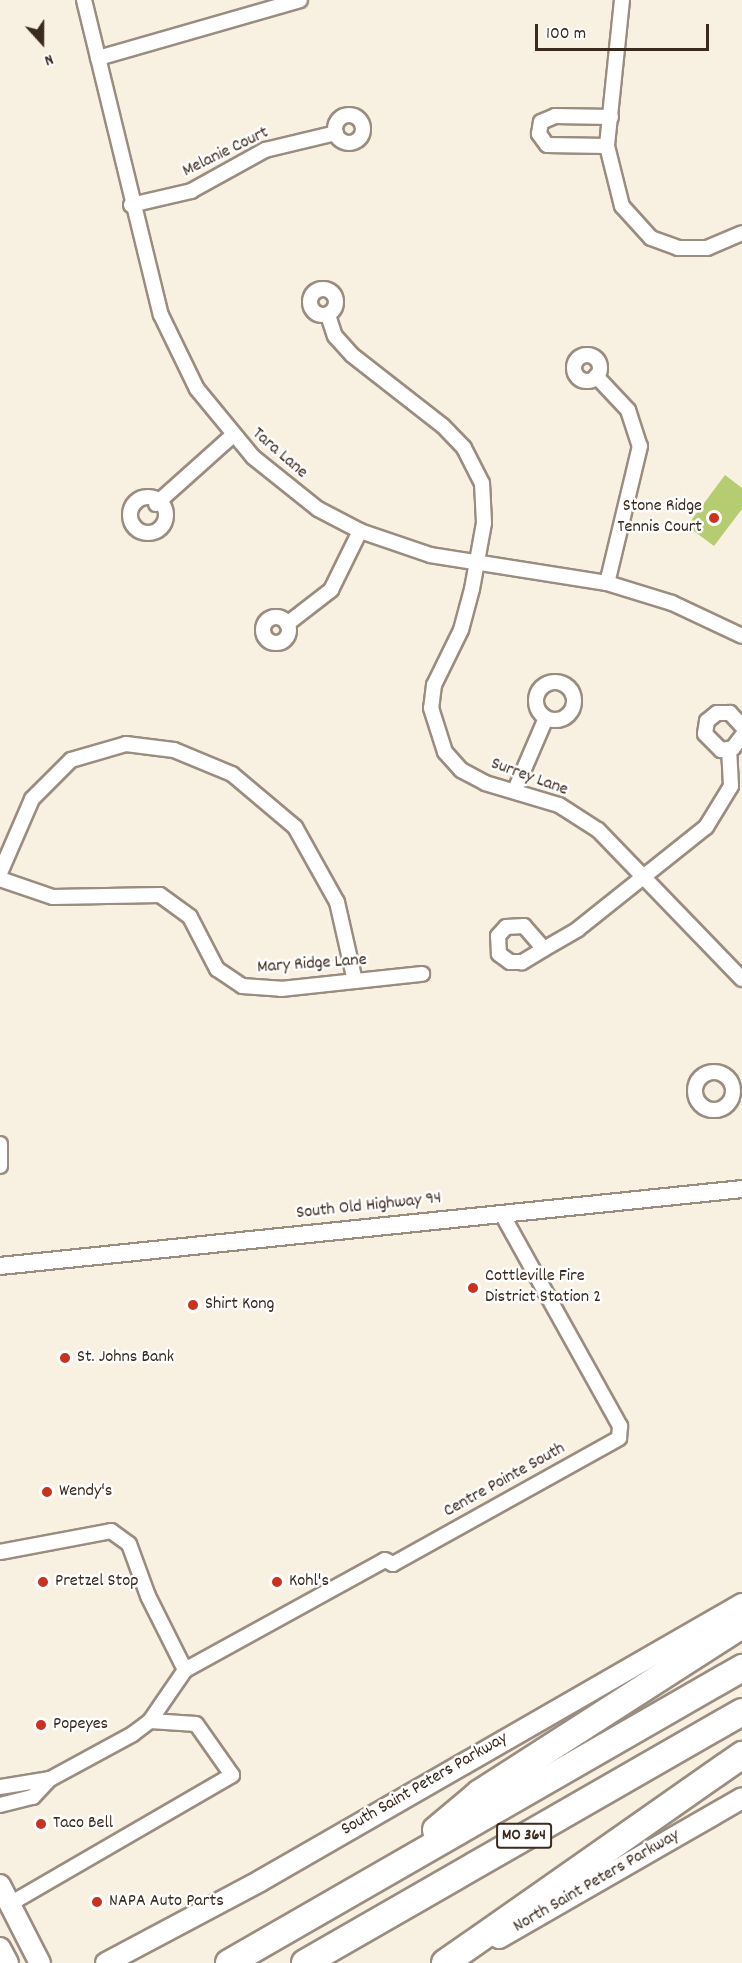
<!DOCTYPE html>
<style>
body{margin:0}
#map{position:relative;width:742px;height:1963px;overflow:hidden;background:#f8f0e1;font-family:Dekko,sans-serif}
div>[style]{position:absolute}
.green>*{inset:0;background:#b5cc70}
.roads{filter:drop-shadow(2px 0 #9a8d80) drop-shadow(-2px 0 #9a8d80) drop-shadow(0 2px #9a8d80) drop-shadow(0 -2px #9a8d80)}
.minor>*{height:14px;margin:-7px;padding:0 7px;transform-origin:7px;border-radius:7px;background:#fff}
.minor>.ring{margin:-7px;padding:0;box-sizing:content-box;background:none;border:14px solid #fff;border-radius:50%}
.tertiary>*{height:16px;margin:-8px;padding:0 8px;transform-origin:8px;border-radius:8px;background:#fff}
.secondary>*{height:20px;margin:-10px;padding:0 10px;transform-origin:10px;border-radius:10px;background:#fff}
.motorway>*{height:26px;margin:-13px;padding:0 13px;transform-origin:13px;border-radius:13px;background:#fff}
.dots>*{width:16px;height:16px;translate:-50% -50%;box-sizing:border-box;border:3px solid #fff;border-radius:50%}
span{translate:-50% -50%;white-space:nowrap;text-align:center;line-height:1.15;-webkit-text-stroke:5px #fff;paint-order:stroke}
.shield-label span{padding:2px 4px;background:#fff;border:2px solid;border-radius:4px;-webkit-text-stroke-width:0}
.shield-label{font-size:16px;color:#3b2a1e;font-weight:700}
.street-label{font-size:18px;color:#3b2a1e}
.poi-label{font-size:18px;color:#3b2a1e}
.right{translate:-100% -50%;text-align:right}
.left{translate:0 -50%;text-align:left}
.north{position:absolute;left:12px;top:12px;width:60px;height:60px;-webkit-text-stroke:4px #fff;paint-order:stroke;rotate:159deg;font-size:16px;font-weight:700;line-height:24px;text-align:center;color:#3b2a1e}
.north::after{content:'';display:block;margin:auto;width:21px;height:27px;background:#3b2a1e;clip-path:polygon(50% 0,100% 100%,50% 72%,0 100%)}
.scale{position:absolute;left:535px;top:24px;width:174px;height:27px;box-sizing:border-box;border:3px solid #3b2a1e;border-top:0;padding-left:8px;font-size:18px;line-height:21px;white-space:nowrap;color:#3b2a1e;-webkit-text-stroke:4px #fff;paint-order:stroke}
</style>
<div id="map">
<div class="green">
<div style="clip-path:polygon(725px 475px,742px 488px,742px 509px,714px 546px,687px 526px)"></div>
</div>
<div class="roads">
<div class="minor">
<div style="left:84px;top:0;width:324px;rotate:76.3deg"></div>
<div style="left:161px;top:315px;width:82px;rotate:64.1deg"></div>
<div style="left:197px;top:389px;width:88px;rotate:50.5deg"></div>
<div style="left:253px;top:457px;width:83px;rotate:38.7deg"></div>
<div style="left:318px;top:509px;width:47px;rotate:27.6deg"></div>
<div style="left:360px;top:531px;width:74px;rotate:18.9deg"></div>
<div style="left:430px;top:555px;width:179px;rotate:9deg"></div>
<div style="left:607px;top:583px;width:68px;rotate:17.1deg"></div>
<div style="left:672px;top:603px;width:77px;rotate:25.2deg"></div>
<div style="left:622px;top:0;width:147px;rotate:95.9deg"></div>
<div style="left:607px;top:146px;width:62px;rotate:76deg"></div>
<div style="left:622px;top:206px;width:43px;rotate:47.8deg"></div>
<div style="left:651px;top:238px;width:29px;rotate:20deg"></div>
<div style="left:678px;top:248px;width:29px"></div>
<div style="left:707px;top:248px;width:38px;rotate:-23deg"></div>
<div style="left:98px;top:58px;width:210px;rotate:-16deg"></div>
<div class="ring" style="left:335px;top:115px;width:14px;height:14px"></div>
<div style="left:607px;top:146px;width:60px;rotate:-179deg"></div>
<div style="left:547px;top:145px;width:14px;rotate:-126deg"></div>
<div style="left:539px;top:134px;width:12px;rotate:-81deg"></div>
<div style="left:541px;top:122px;width:15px;rotate:-23deg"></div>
<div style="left:555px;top:116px;width:56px;rotate:1deg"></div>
<div style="left:131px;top:205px;width:62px;rotate:-13.1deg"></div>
<div style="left:191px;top:191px;width:85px;rotate:-29deg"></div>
<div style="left:265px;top:150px;width:73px;rotate:-13.5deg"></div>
<div class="ring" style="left:310px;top:289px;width:12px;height:12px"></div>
<div style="left:328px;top:315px;width:22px;rotate:72deg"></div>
<div style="left:335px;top:336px;width:25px;rotate:48deg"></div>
<div style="left:352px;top:355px;width:115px;rotate:38deg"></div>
<div style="left:443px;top:426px;width:30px;rotate:46deg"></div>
<div style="left:464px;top:448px;width:39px;rotate:63deg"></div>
<div style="left:482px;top:483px;width:40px;rotate:87.1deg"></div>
<div style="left:484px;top:523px;width:67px;rotate:100.3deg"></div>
<div style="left:472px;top:589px;width:42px;rotate:105deg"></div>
<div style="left:461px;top:630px;width:61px;rotate:116.1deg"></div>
<div style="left:434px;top:685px;width:23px;rotate:97deg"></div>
<div style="left:431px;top:708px;width:46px;rotate:72.3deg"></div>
<div style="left:445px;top:752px;width:24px;rotate:48deg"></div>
<div style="left:461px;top:770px;width:27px;rotate:28deg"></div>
<div style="left:485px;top:783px;width:77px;rotate:16.6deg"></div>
<div style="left:559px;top:805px;width:46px;rotate:32.7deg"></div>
<div style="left:598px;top:830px;width:207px;rotate:46deg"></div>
<div class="ring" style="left:574px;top:355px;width:12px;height:12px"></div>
<div style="left:596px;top:376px;width:47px;rotate:46.7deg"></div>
<div style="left:628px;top:410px;width:38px;rotate:72deg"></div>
<div style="left:640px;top:446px;width:141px;rotate:103.5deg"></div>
<div class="ring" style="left:130px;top:497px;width:22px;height:22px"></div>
<div style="left:156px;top:504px;width:102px;rotate:-41.8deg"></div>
<div class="ring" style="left:263px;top:617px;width:12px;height:12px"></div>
<div style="left:287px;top:624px;width:56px;rotate:-37.7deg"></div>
<div style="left:331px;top:590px;width:66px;rotate:-63.8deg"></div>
<div class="ring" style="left:536px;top:682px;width:24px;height:24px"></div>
<div style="left:742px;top:726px;width:18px;rotate:-133deg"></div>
<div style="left:730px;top:713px;width:13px;rotate:180deg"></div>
<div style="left:717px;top:713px;width:13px;rotate:141deg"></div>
<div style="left:707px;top:721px;width:13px;rotate:99deg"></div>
<div style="left:705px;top:734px;width:23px;rotate:45deg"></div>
<div style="left:721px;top:750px;width:12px;rotate:-9deg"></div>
<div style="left:733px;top:748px;width:15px;rotate:-53deg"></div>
<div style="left:515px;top:790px;width:78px;rotate:-66.7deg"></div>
<div style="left:0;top:873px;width:81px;rotate:-66.6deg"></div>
<div style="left:32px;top:799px;width:55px;rotate:-45deg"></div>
<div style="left:71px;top:760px;width:57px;rotate:-16.2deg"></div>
<div style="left:126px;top:744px;width:48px;rotate:7.1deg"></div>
<div style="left:174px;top:750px;width:63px;rotate:22.5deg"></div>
<div style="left:232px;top:774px;width:82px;rotate:40.1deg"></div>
<div style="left:295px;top:827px;width:86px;rotate:60.8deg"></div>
<div style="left:337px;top:902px;width:81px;rotate:77.2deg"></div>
<div style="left:0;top:879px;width:56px;rotate:18.8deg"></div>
<div style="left:53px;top:897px;width:107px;rotate:-1.1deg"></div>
<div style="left:160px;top:895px;width:37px;rotate:36deg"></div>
<div style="left:190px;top:917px;width:59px;rotate:62.6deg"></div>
<div style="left:217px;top:969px;width:30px;rotate:34deg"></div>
<div style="left:242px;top:986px;width:39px;rotate:4deg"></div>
<div style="left:281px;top:989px;width:142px;rotate:-6.1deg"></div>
<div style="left:524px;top:926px;width:30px;rotate:49deg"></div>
<div style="left:544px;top:949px;width:26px;rotate:149deg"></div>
<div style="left:522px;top:962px;width:12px;rotate:180deg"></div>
<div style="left:510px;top:962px;width:14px;rotate:-144deg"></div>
<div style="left:499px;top:954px;width:18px;rotate:-93deg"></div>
<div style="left:498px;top:936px;width:12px;rotate:-48deg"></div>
<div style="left:506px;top:927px;width:18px;rotate:-3deg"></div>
<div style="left:544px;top:949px;width:39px;rotate:-30deg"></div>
<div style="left:578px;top:929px;width:164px;rotate:-38.6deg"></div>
<div style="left:706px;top:827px;width:48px;rotate:-58.6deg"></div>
<div style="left:731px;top:786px;width:37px;rotate:-93deg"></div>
<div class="ring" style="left:695px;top:1072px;width:24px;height:24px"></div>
<div style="left:0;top:1144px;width:22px;rotate:90deg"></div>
<div style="left:0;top:1552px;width:113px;rotate:-10.7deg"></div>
<div style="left:111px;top:1531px;width:22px;rotate:36deg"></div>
<div style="left:129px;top:1544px;width:55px;rotate:69.9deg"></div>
<div style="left:148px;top:1596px;width:83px;rotate:63.4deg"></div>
<div style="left:185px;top:1670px;width:62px;rotate:124.5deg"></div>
<div style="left:150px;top:1721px;width:21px;rotate:143deg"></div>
<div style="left:133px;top:1734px;width:94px;rotate:151.5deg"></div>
<div style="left:50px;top:1779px;width:51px;rotate:170.9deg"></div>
<div style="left:185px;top:1670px;width:228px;rotate:-28.8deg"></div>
<div style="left:385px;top:1560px;width:9px;rotate:27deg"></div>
<div style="left:393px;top:1564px;width:259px;rotate:-29.1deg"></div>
<div style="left:619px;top:1438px;width:12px;rotate:-85deg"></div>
<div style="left:620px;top:1426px;width:243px;rotate:-119.1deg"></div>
<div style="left:0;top:1805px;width:34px;rotate:-14deg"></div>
<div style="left:33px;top:1797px;width:25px;rotate:-47deg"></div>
<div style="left:8px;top:1905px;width:259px;rotate:-30.1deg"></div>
<div style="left:232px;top:1775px;width:62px;rotate:-125.2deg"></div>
<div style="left:196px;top:1724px;width:46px;rotate:-176.3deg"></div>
</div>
<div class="tertiary">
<div style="left:0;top:1266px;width:746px;rotate:-5.92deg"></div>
</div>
<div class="secondary">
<div style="left:0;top:1885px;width:88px;rotate:62.9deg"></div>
<div style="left:499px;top:1938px;width:280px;rotate:-29.9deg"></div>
<div style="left:0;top:1948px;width:17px;rotate:62deg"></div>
<div style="left:106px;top:1963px;width:174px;rotate:-28deg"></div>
<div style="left:260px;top:1881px;width:556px;rotate:-29.89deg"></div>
</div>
<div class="motorway">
<div style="left:436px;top:1830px;width:57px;rotate:-40.1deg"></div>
<div style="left:480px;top:1793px;width:311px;rotate:-32.7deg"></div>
<div style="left:229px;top:1963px;width:592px;rotate:-29.9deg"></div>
<div style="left:305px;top:1963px;width:504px;rotate:-29.87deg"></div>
<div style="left:445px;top:1963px;width:363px;rotate:-35deg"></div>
</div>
</div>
<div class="dots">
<div style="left:714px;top:518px;background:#c8321e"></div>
<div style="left:473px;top:1288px;background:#c8321e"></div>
<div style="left:193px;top:1305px;background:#c8321e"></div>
<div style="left:65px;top:1358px;background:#c8321e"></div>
<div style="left:47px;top:1492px;background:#c8321e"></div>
<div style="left:43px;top:1582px;background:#c8321e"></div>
<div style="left:277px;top:1582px;background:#c8321e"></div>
<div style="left:41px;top:1725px;background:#c8321e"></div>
<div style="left:41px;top:1824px;background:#c8321e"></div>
<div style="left:97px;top:1902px;background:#c8321e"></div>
</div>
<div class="shield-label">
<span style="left:524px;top:1836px">MO 364</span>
</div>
<div class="street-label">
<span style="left:226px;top:153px;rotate:-26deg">Melanie Court</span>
<span style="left:279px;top:454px;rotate:41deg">Tara Lane</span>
<span style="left:529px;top:778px;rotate:20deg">Surrey Lane</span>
<span style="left:312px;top:965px;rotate:-4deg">Mary Ridge Lane</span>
<span style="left:369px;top:1207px;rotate:-6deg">South Old Highway 94</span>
<span style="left:505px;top:1481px;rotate:-29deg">Centre Pointe South</span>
<span style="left:425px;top:1785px;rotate:-30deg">South Saint Peters Parkway</span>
<span style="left:597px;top:1882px;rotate:-30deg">North Saint Peters Parkway</span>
</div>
<div class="poi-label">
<span class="right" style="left:702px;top:518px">Stone Ridge<br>Tennis Court</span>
<span class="left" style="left:485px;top:1288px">Cottleville Fire<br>District Station 2</span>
<span class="left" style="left:205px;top:1305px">Shirt Kong</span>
<span class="left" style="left:77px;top:1358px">St. Johns Bank</span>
<span class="left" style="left:59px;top:1492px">Wendy's</span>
<span class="left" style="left:55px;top:1582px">Pretzel Stop</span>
<span class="left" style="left:289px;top:1582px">Kohl's</span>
<span class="left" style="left:53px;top:1725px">Popeyes</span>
<span class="left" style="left:53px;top:1824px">Taco Bell</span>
<span class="left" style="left:109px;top:1902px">NAPA Auto Parts</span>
</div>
<div class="north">N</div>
<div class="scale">100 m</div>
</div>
